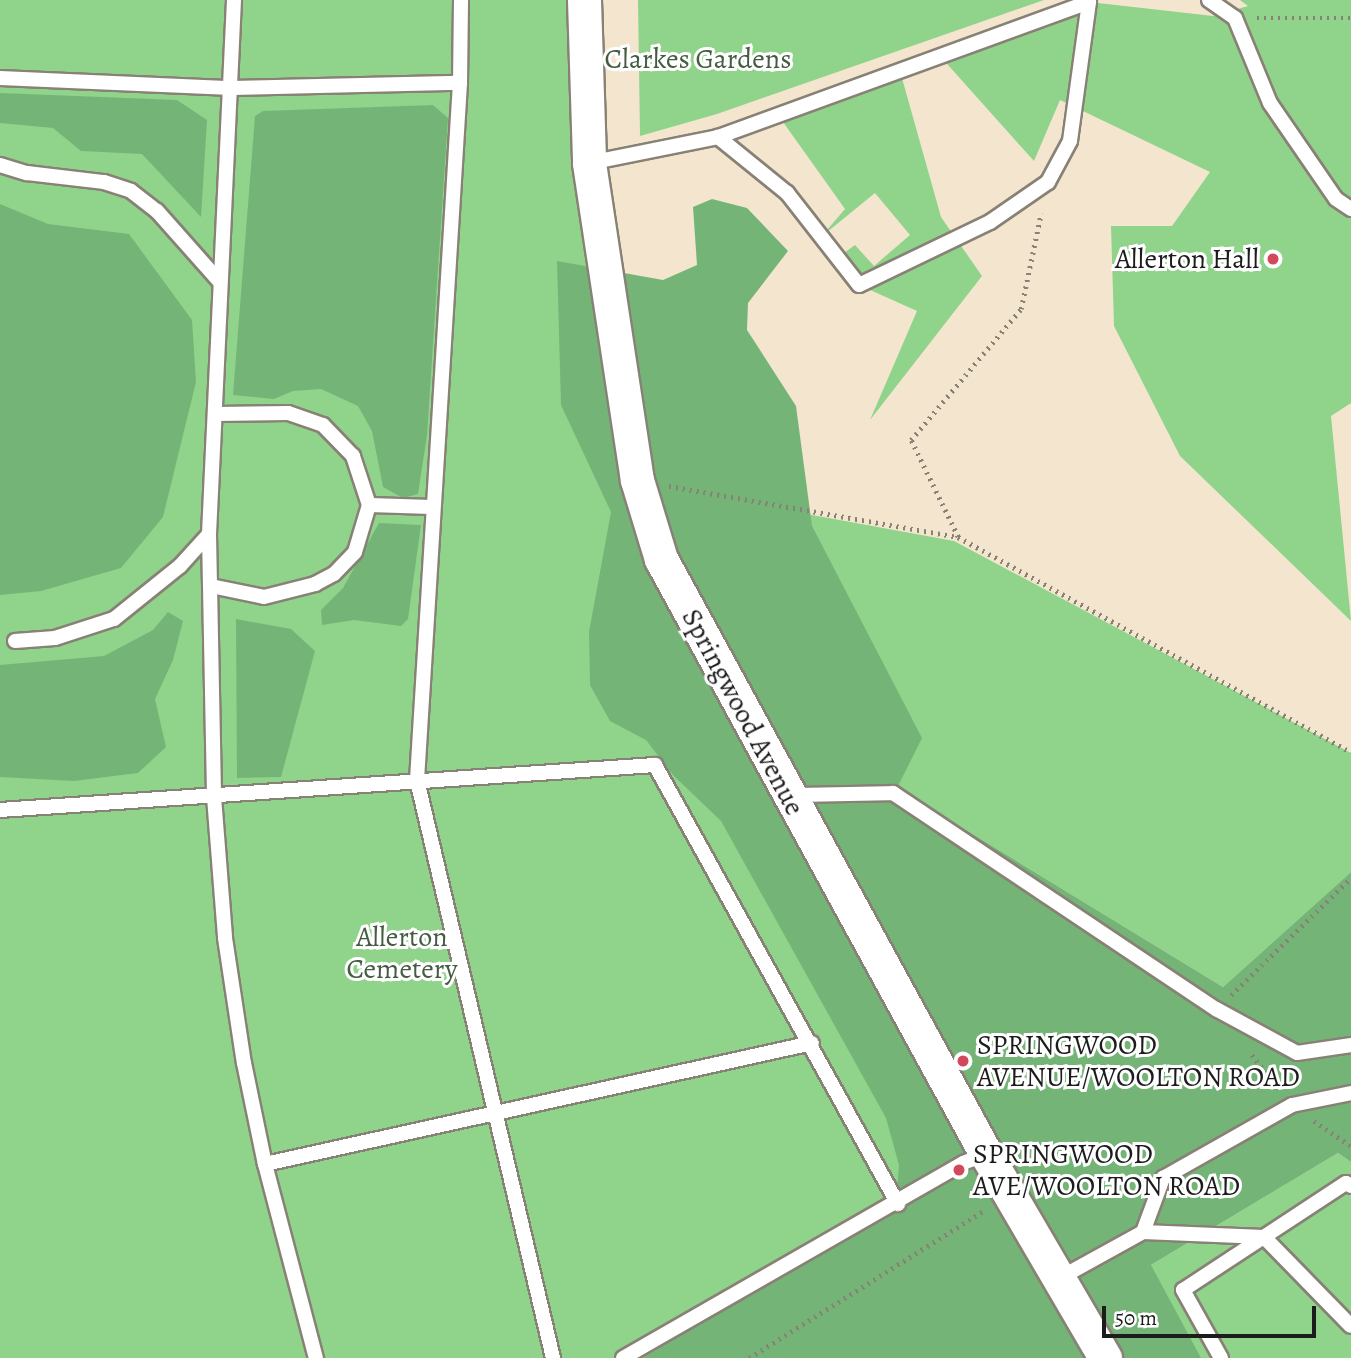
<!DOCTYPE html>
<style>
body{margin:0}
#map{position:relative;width:1351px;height:1358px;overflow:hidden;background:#f4e6ce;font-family:Alegreya,serif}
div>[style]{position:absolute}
.green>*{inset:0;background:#90d38b}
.forest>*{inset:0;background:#74b577}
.path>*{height:4.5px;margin-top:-2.25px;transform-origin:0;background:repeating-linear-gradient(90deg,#888175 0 2px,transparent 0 7px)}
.roads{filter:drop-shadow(2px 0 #888175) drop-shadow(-2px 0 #888175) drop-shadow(0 2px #888175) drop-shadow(0 -2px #888175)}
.service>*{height:14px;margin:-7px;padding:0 7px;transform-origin:7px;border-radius:7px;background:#fff}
.tertiary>*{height:33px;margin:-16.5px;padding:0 16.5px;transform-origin:16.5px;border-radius:16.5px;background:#fff}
.dots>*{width:19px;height:19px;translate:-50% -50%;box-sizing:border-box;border:4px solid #fff;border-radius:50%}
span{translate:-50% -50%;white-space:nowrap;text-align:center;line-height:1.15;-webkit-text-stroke:6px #fff;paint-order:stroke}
.park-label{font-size:28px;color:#455c43}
.poi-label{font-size:28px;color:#1c1c1c}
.right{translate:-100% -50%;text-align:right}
.left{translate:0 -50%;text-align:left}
.street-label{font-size:28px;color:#1c1c1c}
.scale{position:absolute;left:1102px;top:1306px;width:214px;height:32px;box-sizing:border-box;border:4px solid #1c1c1c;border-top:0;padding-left:9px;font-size:21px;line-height:24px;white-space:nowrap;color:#1c1c1c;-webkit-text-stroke:5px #fff;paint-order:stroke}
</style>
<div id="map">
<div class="green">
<div style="clip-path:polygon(0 0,571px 0,575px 168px,1083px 1358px,0 1358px)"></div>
<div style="clip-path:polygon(638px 0,1044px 0,717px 114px,640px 136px)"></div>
<div style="clip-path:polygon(1240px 0,1351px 0,1351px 403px,1331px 416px,1351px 621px,1180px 456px,1114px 326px,1111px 226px,1172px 226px,1210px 172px,1060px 100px,1034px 161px,940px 56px,1089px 2px,1213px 16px,1248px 6px)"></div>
<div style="clip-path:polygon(900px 71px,941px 217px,982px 276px,870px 420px,917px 311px,859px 285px,837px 258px,855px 245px,874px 266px,910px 235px,875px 193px,821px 237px,845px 209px,778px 115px)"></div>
<div style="clip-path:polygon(643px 484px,954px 541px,1351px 753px,1351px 872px,1223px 987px,897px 788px)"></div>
<div style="clip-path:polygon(1338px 1153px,1351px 1162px,1351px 1358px,1119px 1358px,1086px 1304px)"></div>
</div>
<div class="forest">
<div style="clip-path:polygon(0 93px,177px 100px,207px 120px,201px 217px,142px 154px,81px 151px,53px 128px,0 123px)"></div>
<div style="clip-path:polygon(433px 105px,448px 118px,427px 435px,418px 494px,403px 498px,383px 487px,372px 431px,358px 406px,321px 389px,293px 391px,274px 399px,233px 395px,255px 116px,263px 111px)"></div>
<div style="clip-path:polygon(712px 199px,747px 208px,788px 251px,748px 303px,747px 330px,796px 406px,812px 526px,922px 738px,897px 788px,1223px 987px,1351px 872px,1351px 1162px,1338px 1153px,1151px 1265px,1201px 1358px,643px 1358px,860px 1230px,897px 1191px,899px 1165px,886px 1118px,721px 821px,673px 775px,646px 740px,610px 721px,590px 685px,589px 632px,611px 512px,561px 405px,557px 261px,663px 280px,697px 265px,693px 207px)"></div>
<div style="clip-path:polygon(0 204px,48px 224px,129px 234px,192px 320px,196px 382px,163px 517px,121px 568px,41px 591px,0 595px)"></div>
<div style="clip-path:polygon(379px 523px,421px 525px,408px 619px,401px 626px,354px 620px,322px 625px,321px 610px,343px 588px)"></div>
<div style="clip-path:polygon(168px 612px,183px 621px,173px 660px,155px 699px,166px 747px,138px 773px,74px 781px,0 777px,0 665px,104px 656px,153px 630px)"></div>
<div style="clip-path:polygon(236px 619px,291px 629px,315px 651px,281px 777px,237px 778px)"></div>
</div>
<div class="path">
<div style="left:1257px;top:18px;width:94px"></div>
<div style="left:669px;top:486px;width:293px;rotate:10deg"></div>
<div style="left:958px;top:537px;width:448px;rotate:28.7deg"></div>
<div style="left:958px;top:537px;width:108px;rotate:-115.9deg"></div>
<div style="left:911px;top:440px;width:171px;rotate:-50deg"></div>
<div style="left:1021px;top:309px;width:98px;rotate:-78.2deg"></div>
<div style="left:1231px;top:995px;width:168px;rotate:-44.3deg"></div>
<div style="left:1252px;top:1055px;width:43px;rotate:51.5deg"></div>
<div style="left:1314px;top:1121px;width:45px;rotate:34deg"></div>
<div style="left:749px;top:1358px;width:279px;rotate:-32.1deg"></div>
</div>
<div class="roads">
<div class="service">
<div style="left:234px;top:0;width:535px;rotate:92.68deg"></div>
<div style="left:209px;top:534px;width:263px;rotate:88.9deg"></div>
<div style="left:214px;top:797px;width:141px;rotate:85.5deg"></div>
<div style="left:225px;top:938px;width:126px;rotate:81.4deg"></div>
<div style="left:244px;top:1063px;width:103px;rotate:78.3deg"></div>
<div style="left:265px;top:1164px;width:201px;rotate:75.3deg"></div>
<div style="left:1209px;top:0;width:32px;rotate:35deg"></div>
<div style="left:1235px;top:18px;width:92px;rotate:67.6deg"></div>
<div style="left:1270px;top:103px;width:116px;rotate:55.5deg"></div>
<div style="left:1336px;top:199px;width:18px;rotate:34deg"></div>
<div style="left:0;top:78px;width:232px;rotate:2.5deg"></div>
<div style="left:232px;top:88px;width:228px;rotate:-1.3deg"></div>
<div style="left:460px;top:83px;width:83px;rotate:-89.3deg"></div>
<div style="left:460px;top:83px;width:698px;rotate:93.53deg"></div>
<div style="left:417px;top:780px;width:594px;rotate:76.76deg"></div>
<div style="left:589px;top:163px;width:132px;rotate:-11.4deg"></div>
<div style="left:718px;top:137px;width:395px;rotate:-20deg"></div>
<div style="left:1089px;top:2px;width:140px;rotate:97.8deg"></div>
<div style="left:1070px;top:141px;width:47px;rotate:118.2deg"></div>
<div style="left:1048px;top:182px;width:70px;rotate:145.4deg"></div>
<div style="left:990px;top:222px;width:145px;rotate:154.3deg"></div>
<div style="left:859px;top:285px;width:117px;rotate:-128deg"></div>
<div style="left:787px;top:193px;width:89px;rotate:-140.9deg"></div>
<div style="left:0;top:165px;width:28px;rotate:17deg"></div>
<div style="left:27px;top:173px;width:78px;rotate:6.7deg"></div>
<div style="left:104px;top:182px;width:28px;rotate:18deg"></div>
<div style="left:131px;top:191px;width:33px;rotate:38deg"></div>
<div style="left:157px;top:211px;width:95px;rotate:48.4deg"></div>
<div style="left:369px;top:505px;width:63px;rotate:1.8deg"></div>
<div style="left:211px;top:586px;width:54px;rotate:11.7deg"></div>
<div style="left:264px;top:597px;width:53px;rotate:-14.3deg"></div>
<div style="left:315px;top:584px;width:21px;rotate:-28deg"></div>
<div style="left:334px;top:574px;width:30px;rotate:-46deg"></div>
<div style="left:355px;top:552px;width:49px;rotate:-73.4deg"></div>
<div style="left:369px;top:505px;width:52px;rotate:-108.1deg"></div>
<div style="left:353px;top:456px;width:43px;rotate:-134.1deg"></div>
<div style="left:323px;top:425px;width:37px;rotate:-161deg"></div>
<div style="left:288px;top:413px;width:73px;rotate:179.2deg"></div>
<div style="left:15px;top:641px;width:40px;rotate:-4.3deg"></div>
<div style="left:55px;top:638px;width:62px;rotate:-17.9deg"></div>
<div style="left:114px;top:619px;width:85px;rotate:-38.8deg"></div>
<div style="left:180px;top:566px;width:43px;rotate:-47.8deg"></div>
<div style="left:792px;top:795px;width:101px;rotate:-1.1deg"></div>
<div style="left:893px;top:793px;width:389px;rotate:33.8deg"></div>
<div style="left:1216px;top:1009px;width:92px;rotate:28.5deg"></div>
<div style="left:1297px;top:1053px;width:55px;rotate:-8.4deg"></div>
<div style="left:0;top:810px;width:657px;rotate:-3.93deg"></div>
<div style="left:655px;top:765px;width:502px;rotate:61.03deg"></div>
<div style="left:265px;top:1164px;width:560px;rotate:-12.47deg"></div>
<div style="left:1143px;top:1232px;width:121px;rotate:2.4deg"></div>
<div style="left:1264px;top:1237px;width:124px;rotate:45.7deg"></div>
<div style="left:1058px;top:1279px;width:97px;rotate:-28.9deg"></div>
<div style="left:1143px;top:1232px;width:58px;rotate:-69.7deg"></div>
<div style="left:1163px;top:1178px;width:148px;rotate:-29.5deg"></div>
<div style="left:1292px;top:1105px;width:60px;rotate:-11.5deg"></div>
<div style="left:623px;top:1358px;width:392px;rotate:-29.8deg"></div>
<div style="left:963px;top:1163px;width:25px;rotate:-21deg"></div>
<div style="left:1221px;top:1358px;width:78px;rotate:-119.2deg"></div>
<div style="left:1183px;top:1290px;width:195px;rotate:-33.3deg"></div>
<div style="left:1346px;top:1183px;width:6px;rotate:31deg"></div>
</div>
<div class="tertiary">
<div style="left:584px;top:0;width:163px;rotate:88.2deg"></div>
<div style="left:589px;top:163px;width:321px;rotate:81.4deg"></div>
<div style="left:637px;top:480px;width:83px;rotate:73.1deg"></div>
<div style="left:661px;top:559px;width:678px;rotate:61.36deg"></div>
<div style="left:986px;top:1154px;width:236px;rotate:59.7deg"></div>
</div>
</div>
<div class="dots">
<div style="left:1273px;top:259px;background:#d1495b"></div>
<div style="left:963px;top:1061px;background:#d1495b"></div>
<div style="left:959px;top:1170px;background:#d1495b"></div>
</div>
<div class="park-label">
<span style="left:698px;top:59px">Clarkes Gardens</span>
<span style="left:402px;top:953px">Allerton<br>Cemetery</span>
</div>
<div class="poi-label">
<span class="right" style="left:1259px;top:259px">Allerton Hall</span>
<span class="left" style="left:977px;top:1061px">SPRINGWOOD<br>AVENUE/WOOLTON ROAD</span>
<span class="left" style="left:973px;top:1170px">SPRINGWOOD<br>AVE/WOOLTON ROAD</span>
</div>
<div class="street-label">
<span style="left:743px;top:712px;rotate:62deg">Springwood Avenue</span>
</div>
<div class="scale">50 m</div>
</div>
